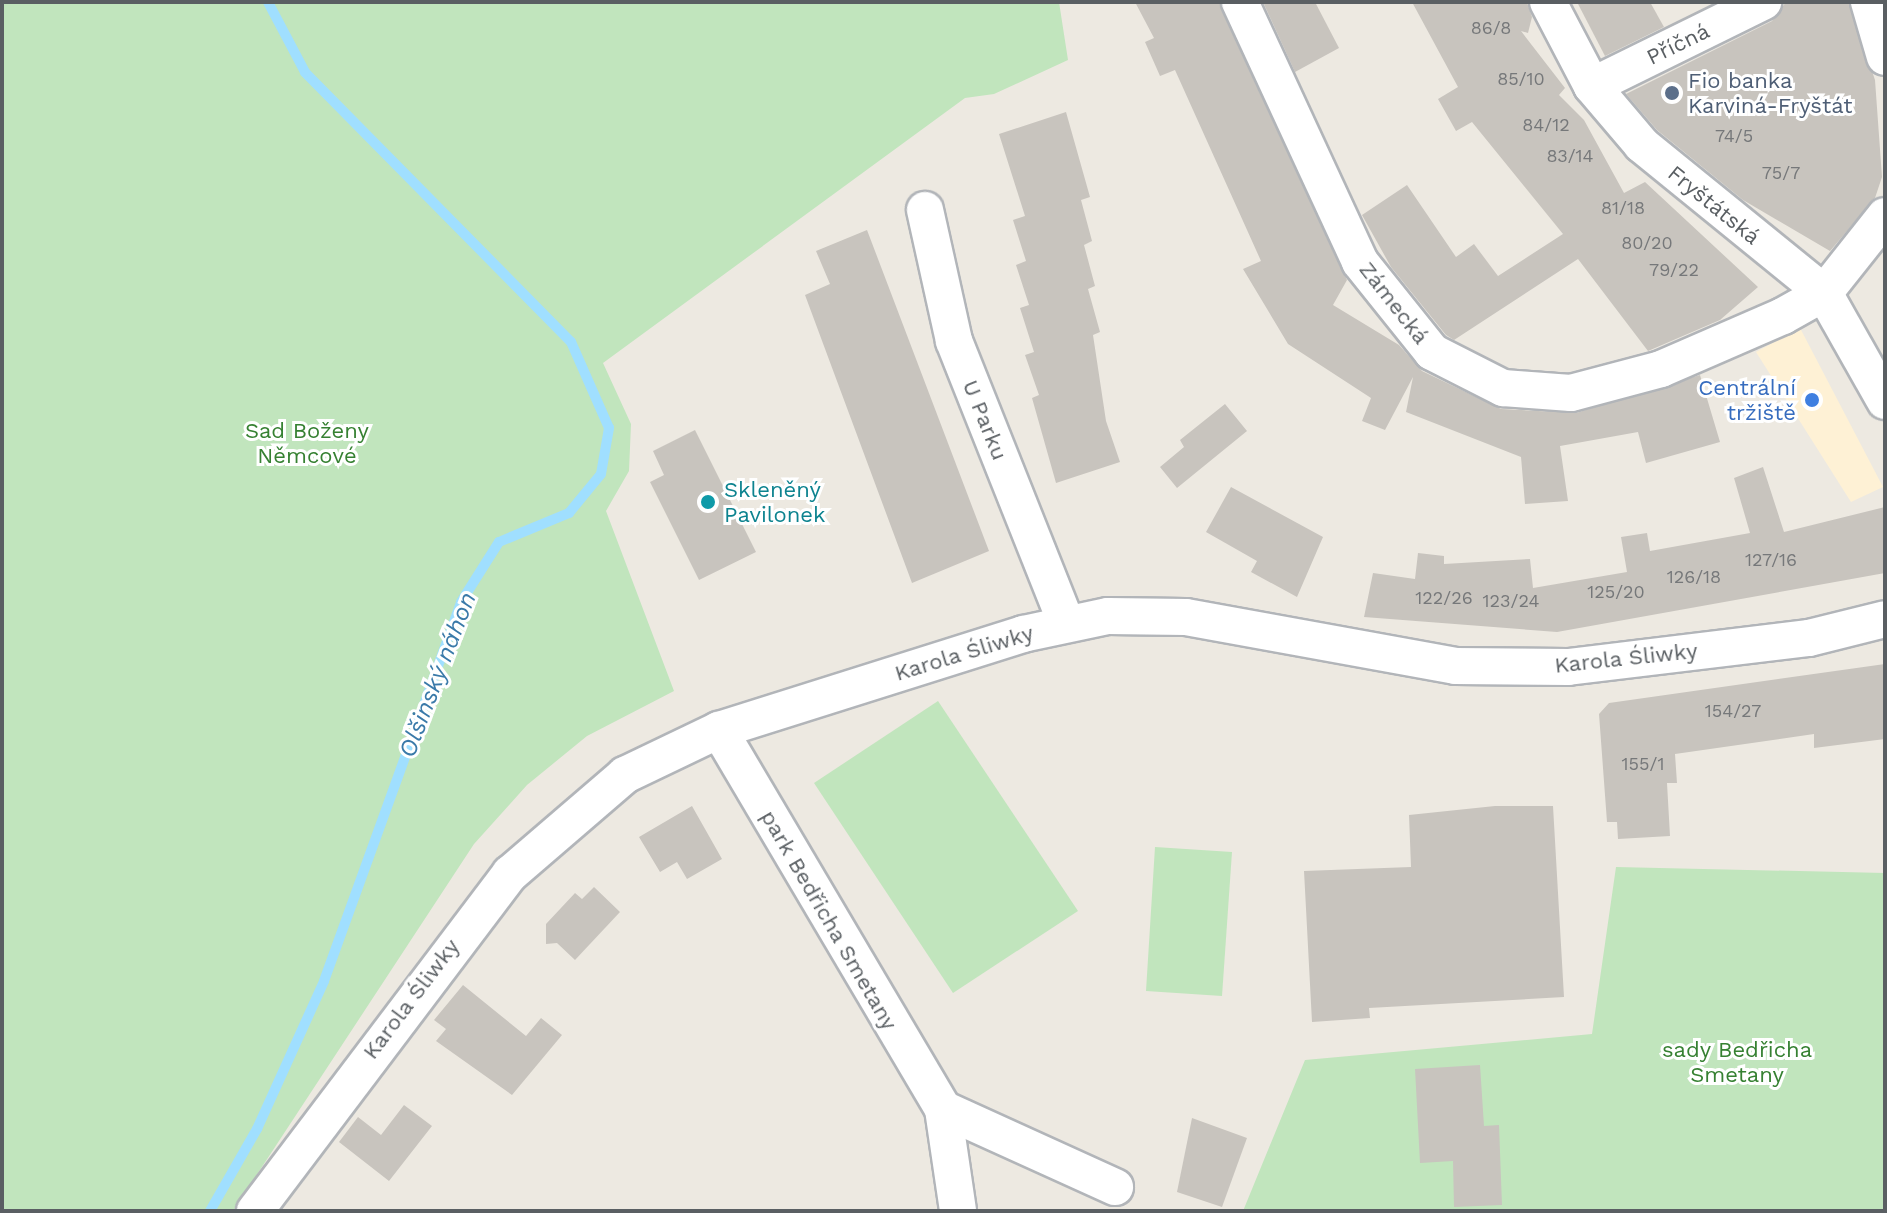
<!DOCTYPE html>
<meta charset="utf-8">
<style>
body{margin:0}
#map{position:relative;width:1887px;height:1213px;overflow:hidden;background:#ede9e1;font-family:"Work Sans",sans-serif}
div>[style]{position:absolute}
.commercial>*{inset:0;background:#fef1d5}
.green>*{inset:0;background:#c1e5bd}
.stream>*{height:10px;margin:-5px;padding:0 5px;transform-origin:5px;border-radius:5px;background:#a0dfff}
.building>*{inset:0;background:#c8c4be}
.roads{filter:drop-shadow(2px 0 #b2b5b9) drop-shadow(-2px 0 #b2b5b9) drop-shadow(0 2px #b2b5b9) drop-shadow(0 -2px #b2b5b9)}
.minor>*{height:36px;margin:-18px;padding:0 18px;transform-origin:18px;border-radius:18px;background:#fff}
.dots>*{width:22px;height:22px;translate:-50% -50%;box-sizing:border-box;border:4px solid #fff;border-radius:50%}
span{translate:-50% -50%;white-space:nowrap;text-align:center;line-height:1.15;-webkit-text-stroke:6px #fff;paint-order:stroke}
.number-label{font-size:18px;color:#76787a}
.number-label span{-webkit-text-stroke-width:0}
.street-label{font-size:22px;color:#5a5f63}
.service-label{font-size:22px;color:#4e5e75}
.left{translate:0 -50%;text-align:left}
.shop-label{font-size:22px;color:#366cbe}
.right{translate:-100% -50%;text-align:right}
.park-label{font-size:22px;color:#368132}
.culture-label{font-size:22px;color:#0d838f}
.water-label{font-size:24px;color:#3a7aa9;font-style:italic}
.frame{position:absolute;inset:0;border:4px solid #5a5f63;pointer-events:none}
</style>
<div id="map">
<div class="commercial">
<div style="clip-path:polygon(1800px 328px,1883px 487px,1851px 502px,1756px 352px)"></div>
</div>
<div class="green">
<div style="clip-path:polygon(2px 2px,1059px 2px,1068px 60px,994px 94px,965px 98px,603px 363px,631px 424px,629px 471px,606px 511px,674px 691px,587px 736px,527px 785px,474px 844px,233px 1211px,2px 1211px)"></div>
<div style="clip-path:polygon(938px 701px,1078px 911px,953px 993px,814px 783px)"></div>
<div style="clip-path:polygon(1155px 847px,1232px 852px,1222px 996px,1146px 991px)"></div>
<div style="clip-path:polygon(1616px 867px,1885px 873px,1885px 1211px,1243px 1211px,1305px 1060px,1592px 1034px)"></div>
</div>
<div class="stream">
<div style="left:210px;top:1211px;width:95px;rotate:-60.2deg"></div>
<div style="left:257px;top:1129px;width:162px;rotate:-65.6deg"></div>
<div style="left:324px;top:981px;width:403px;rotate:-70.1deg"></div>
<div style="left:461px;top:602px;width:71px;rotate:-57.7deg"></div>
<div style="left:499px;top:542px;width:76px;rotate:-22.5deg"></div>
<div style="left:569px;top:513px;width:50px;rotate:-50.6deg"></div>
<div style="left:601px;top:474px;width:47px;rotate:-80.1deg"></div>
<div style="left:609px;top:428px;width:94px;rotate:-113.8deg"></div>
<div style="left:571px;top:342px;width:379px;rotate:-134.6deg"></div>
<div style="left:305px;top:72px;width:79px;rotate:-117.9deg"></div>
</div>
<div class="building">
<div style="clip-path:polygon(1135px 2px,1219px 2px,1347px 280px,1333px 305px,1399px 345px,1422px 371px,1501px 409px,1576px 413px,1700px 375px,1720px 442px,1646px 463px,1638px 432px,1560px 446px,1568px 501px,1525px 504px,1521px 457px,1406px 412px,1413px 377px,1385px 430px,1362px 421px,1371px 398px,1288px 344px,1243px 269px,1261px 261px,1175px 70px,1160px 76px,1145px 42px,1154px 38px)"></div>
<div style="clip-path:polygon(1263px 2px,1315px 2px,1339px 48px,1295px 72px)"></div>
<div style="clip-path:polygon(1412px 2px,1527px 2px,1532px 17px,1528px 33px,1521px 31px,1565px 88px,1559px 95px,1584px 120px,1624px 193px,1645px 182px,1758px 287px,1720px 320px,1648px 351px,1578px 259px,1454px 340px,1446px 335px,1391px 267px,1362px 215px,1407px 185px,1456px 257px,1474px 244px,1498px 276px,1563px 234px,1472px 122px,1456px 131px,1438px 99px,1458px 87px)"></div>
<div style="clip-path:polygon(1577px 2px,1650px 2px,1664px 27px,1605px 56px)"></div>
<div style="clip-path:polygon(1786px 2px,1849px 2px,1875px 80px,1882px 177px,1875px 198px,1830px 251px,1743px 200px,1657px 130px,1626px 94px,1772px 21px)"></div>
<div style="clip-path:polygon(1066px 112px,1090px 197px,1081px 200px,1092px 241px,1084px 245px,1095px 286px,1088px 289px,1100px 332px,1093px 335px,1106px 421px,1120px 462px,1056px 483px,1032px 398px,1039px 395px,1025px 355px,1034px 352px,1020px 308px,1029px 305px,1016px 265px,1026px 261px,1013px 220px,1025px 216px,999px 134px)"></div>
<div style="clip-path:polygon(867px 230px,989px 551px,912px 583px,805px 295px,830px 284px,816px 251px)"></div>
<div style="clip-path:polygon(1225px 404px,1247px 431px,1177px 488px,1160px 467px,1184px 447px,1180px 440px)"></div>
<div style="clip-path:polygon(695px 430px,756px 552px,699px 580px,650px 482px,664px 475px,653px 451px)"></div>
<div style="clip-path:polygon(1763px 467px,1784px 532px,1885px 507px,1885px 573px,1557px 632px,1364px 617px,1373px 573px,1415px 579px,1418px 553px,1444px 556px,1444px 564px,1530px 559px,1533px 588px,1627px 572px,1621px 537px,1647px 533px,1650px 551px,1750px 533px,1734px 478px)"></div>
<div style="clip-path:polygon(1231px 487px,1323px 537px,1297px 597px,1251px 572px,1257px 561px,1206px 532px)"></div>
<div style="clip-path:polygon(1885px 664px,1885px 739px,1814px 748px,1814px 734px,1675px 754px,1677px 783px,1667px 783px,1670px 836px,1618px 839px,1617px 822px,1607px 822px,1599px 714px,1609px 703px)"></div>
<div style="clip-path:polygon(692px 806px,722px 859px,687px 879px,677px 862px,660px 872px,639px 837px)"></div>
<div style="clip-path:polygon(1495px 806px,1553px 806px,1564px 997px,1369px 1008px,1370px 1018px,1312px 1022px,1304px 871px,1411px 867px,1409px 815px)"></div>
<div style="clip-path:polygon(594px 887px,620px 912px,575px 960px,557px 943px,546px 944px,546px 924px,575px 893px,582px 899px)"></div>
<div style="clip-path:polygon(463px 985px,526px 1036px,541px 1018px,562px 1035px,512px 1095px,436px 1041px,446px 1029px,434px 1020px)"></div>
<div style="clip-path:polygon(1480px 1065px,1484px 1126px,1499px 1125px,1502px 1205px,1454px 1207px,1453px 1161px,1420px 1163px,1415px 1069px)"></div>
<div style="clip-path:polygon(404px 1105px,432px 1126px,389px 1181px,339px 1142px,358px 1117px,381px 1135px)"></div>
<div style="clip-path:polygon(1192px 1118px,1247px 1138px,1222px 1207px,1177px 1192px)"></div>
</div>
<div class="roads">
<div class="minor">
<div style="left:1240px;top:2px;width:286px;rotate:65.2deg"></div>
<div style="left:1360px;top:262px;width:115px;rotate:51.3deg"></div>
<div style="left:1432px;top:352px;width:80px;rotate:26.9deg"></div>
<div style="left:1503px;top:388px;width:68px;rotate:4.2deg"></div>
<div style="left:1571px;top:393px;width:93px;rotate:-14.9deg"></div>
<div style="left:1661px;top:369px;width:133px;rotate:-23.5deg"></div>
<div style="left:1783px;top:316px;width:47px;rotate:-29.3deg"></div>
<div style="left:1824px;top:293px;width:98px;rotate:-51.6deg"></div>
<div style="left:1548px;top:2px;width:95px;rotate:62.4deg"></div>
<div style="left:1592px;top:86px;width:77px;rotate:49.7deg"></div>
<div style="left:1642px;top:145px;width:235px;rotate:39.1deg"></div>
<div style="left:1824px;top:293px;width:124px;rotate:60.5deg"></div>
<div style="left:1869px;top:2px;width:57px;rotate:73.8deg"></div>
<div style="left:1592px;top:86px;width:191px;rotate:-26.2deg"></div>
<div style="left:925px;top:210px;width:134px;rotate:77.5deg"></div>
<div style="left:954px;top:341px;width:302px;rotate:68.3deg"></div>
<div style="left:719px;top:730px;width:440px;rotate:59.4deg"></div>
<div style="left:943px;top:1109px;width:103px;rotate:81.6deg"></div>
<div style="left:943px;top:1109px;width:189px;rotate:24.4deg"></div>
<div style="left:255px;top:1211px;width:423px;rotate:-52.9deg"></div>
<div style="left:510px;top:874px;width:152px;rotate:-40.7deg"></div>
<div style="left:625px;top:775px;width:104px;rotate:-25.6deg"></div>
<div style="left:719px;top:730px;width:319px;rotate:-17.5deg"></div>
<div style="left:1023px;top:634px;width:87px;rotate:-12deg"></div>
<div style="left:1108px;top:616px;width:78px;rotate:0.7deg"></div>
<div style="left:1186px;top:617px;width:273px;rotate:10.3deg"></div>
<div style="left:1455px;top:666px;width:113px;rotate:0.5deg"></div>
<div style="left:1568px;top:667px;width:243px;rotate:-6.9deg"></div>
<div style="left:1809px;top:638px;width:78px;rotate:-14deg"></div>
</div>
</div>
<div class="dots">
<div style="left:1672px;top:93px;background:#5c6f8a"></div>
<div style="left:1812px;top:400px;background:#3f7fe0"></div>
<div style="left:708px;top:502px;background:#0f9aa8"></div>
</div>
<div class="number-label">
<span style="left:1491px;top:28px">86/8</span>
<span style="left:1521px;top:79px">85/10</span>
<span style="left:1546px;top:125px">84/12</span>
<span style="left:1734px;top:136px">74/5</span>
<span style="left:1570px;top:156px">83/14</span>
<span style="left:1781px;top:173px">75/7</span>
<span style="left:1623px;top:208px">81/18</span>
<span style="left:1647px;top:243px">80/20</span>
<span style="left:1674px;top:270px">79/22</span>
<span style="left:1771px;top:560px">127/16</span>
<span style="left:1694px;top:577px">126/18</span>
<span style="left:1616px;top:592px">125/20</span>
<span style="left:1444px;top:598px">122/26</span>
<span style="left:1511px;top:601px">123/24</span>
<span style="left:1733px;top:711px">154/27</span>
<span style="left:1643px;top:764px">155/1</span>
</div>
<div class="street-label">
<span style="left:1678px;top:44px;rotate:-26deg">Příčná</span>
<span style="left:1714px;top:205px;rotate:39deg">Fryštátská</span>
<span style="left:1394px;top:303px;rotate:52deg">Zámecká</span>
<span style="left:985px;top:420px;rotate:68deg">U Parku</span>
<span style="left:964px;top:653px;rotate:-17deg">Karola Śliwky</span>
<span style="left:1626px;top:658px;rotate:-6deg">Karola Śliwky</span>
<span style="left:829px;top:920px;rotate:60deg">park Bedřicha Smetany</span>
<span style="left:411px;top:999px;rotate:-53deg">Karola Śliwky</span>
</div>
<div class="service-label">
<span class="left" style="left:1688px;top:93px">Fio banka<br>Karviná-Fryštát</span>
</div>
<div class="shop-label">
<span class="right" style="left:1796px;top:400px">Centrální<br>tržiště</span>
</div>
<div class="park-label">
<span style="left:307px;top:443px">Sad Boženy<br>Němcové</span>
<span style="left:1737px;top:1062px">sady Bedřicha<br>Smetany</span>
</div>
<div class="culture-label">
<span class="left" style="left:724px;top:502px">Skleněný<br>Pavilonek</span>
</div>
<div class="water-label">
<span style="left:438px;top:675px;rotate:-69deg">Olšinský náhon</span>
</div>
<div class="frame"></div>
</div>
